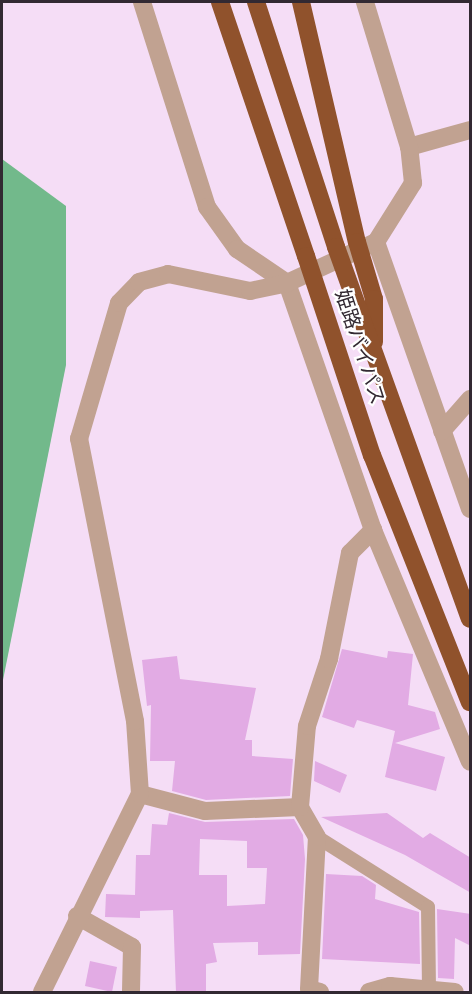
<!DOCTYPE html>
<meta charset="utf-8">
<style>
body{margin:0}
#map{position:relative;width:472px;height:994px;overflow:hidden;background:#f5ddf6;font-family:"Nunito Sans","Noto Sans JP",sans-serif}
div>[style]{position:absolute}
.forest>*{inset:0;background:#72b98b}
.building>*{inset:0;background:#e2abe4}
.lane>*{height:14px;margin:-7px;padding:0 7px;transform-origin:7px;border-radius:7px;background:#c1a291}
.street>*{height:18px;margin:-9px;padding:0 9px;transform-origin:9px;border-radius:9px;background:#c1a291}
.highway>*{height:18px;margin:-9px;padding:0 9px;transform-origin:9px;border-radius:9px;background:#90522c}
.highway-bridge>*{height:18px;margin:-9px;padding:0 9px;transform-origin:9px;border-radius:9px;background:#90522c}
span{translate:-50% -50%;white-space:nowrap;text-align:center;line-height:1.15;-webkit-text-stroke:4.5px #fff;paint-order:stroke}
.street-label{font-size:20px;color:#322932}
.frame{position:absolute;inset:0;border:3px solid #322932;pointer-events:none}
</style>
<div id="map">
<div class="forest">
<div style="clip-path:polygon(2px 159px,66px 206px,66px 365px,2px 685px)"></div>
</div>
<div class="building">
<div style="clip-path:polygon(342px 649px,387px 658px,388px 651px,413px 654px,408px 705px,435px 712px,440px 729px,395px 743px,445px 757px,436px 791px,385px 777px,395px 731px,357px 720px,354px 728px,322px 717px)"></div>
<div style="clip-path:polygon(177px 656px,180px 679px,256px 688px,245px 740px,252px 740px,252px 756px,293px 759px,290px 796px,206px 800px,172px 791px,175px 761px,150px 761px,151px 705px,147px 706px,142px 660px)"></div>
<div style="clip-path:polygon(315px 761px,347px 775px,340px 793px,314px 781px)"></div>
<div style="clip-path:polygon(evenodd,169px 813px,205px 822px,294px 819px,303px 835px,305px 859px,300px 954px,258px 955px,258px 942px,213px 943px,217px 962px,206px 964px,206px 993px,176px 993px,173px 910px,140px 911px,140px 918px,105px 917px,106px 894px,135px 895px,136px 855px,150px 855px,152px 824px,167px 825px,169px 813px,200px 839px,247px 841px,247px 868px,267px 868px,265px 904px,227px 906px,227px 875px,199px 875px,200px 839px)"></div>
<div style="clip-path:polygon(387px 813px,423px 838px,430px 833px,471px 858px,471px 893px,405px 855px,321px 817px)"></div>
<div style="clip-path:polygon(326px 874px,362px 876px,376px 885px,375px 899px,419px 912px,420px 964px,322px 959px)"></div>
<div style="clip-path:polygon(437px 909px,471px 914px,471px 946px,455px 938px,454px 979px,438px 978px)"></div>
<div style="clip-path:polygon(90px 961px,117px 967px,112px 992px,85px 986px)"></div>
</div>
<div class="lane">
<div style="left:317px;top:837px;width:131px;rotate:32.2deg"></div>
<div style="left:428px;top:907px;width:79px;rotate:89.3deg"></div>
</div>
<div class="street">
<div style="left:142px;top:2px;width:215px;rotate:72.4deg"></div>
<div style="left:207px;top:207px;width:52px;rotate:54.5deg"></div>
<div style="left:237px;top:249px;width:60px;rotate:34.2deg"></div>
<div style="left:287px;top:283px;width:262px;rotate:70.8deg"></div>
<div style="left:373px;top:530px;width:251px;rotate:67.3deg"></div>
<div style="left:409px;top:147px;width:63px;rotate:-15.6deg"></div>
<div style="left:376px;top:242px;width:283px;rotate:70.6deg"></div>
<div style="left:442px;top:431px;width:43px;rotate:-48.8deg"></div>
<div style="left:140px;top:794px;width:67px;rotate:14.7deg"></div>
<div style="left:205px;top:811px;width:95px;rotate:-2.4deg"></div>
<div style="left:77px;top:916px;width:63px;rotate:29.4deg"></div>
<div style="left:132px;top:947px;width:45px;rotate:91.3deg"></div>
<div style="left:42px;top:992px;width:221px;rotate:-63.7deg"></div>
<div style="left:140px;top:794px;width:73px;rotate:-93.9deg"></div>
<div style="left:135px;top:721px;width:288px;rotate:-101.2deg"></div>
<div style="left:79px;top:439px;width:142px;rotate:-73.6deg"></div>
<div style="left:119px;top:303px;width:29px;rotate:-46deg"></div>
<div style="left:139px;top:282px;width:30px;rotate:-15deg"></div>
<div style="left:168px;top:274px;width:84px;rotate:11.7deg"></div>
<div style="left:250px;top:291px;width:38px;rotate:-12deg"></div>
<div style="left:287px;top:283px;width:98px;rotate:-24.7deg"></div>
<div style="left:376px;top:242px;width:70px;rotate:-57.9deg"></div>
<div style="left:413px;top:183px;width:36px;rotate:-96deg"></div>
<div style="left:409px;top:147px;width:152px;rotate:-106.9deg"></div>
<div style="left:320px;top:992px;width:11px;rotate:-165deg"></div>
<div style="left:309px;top:989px;width:152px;rotate:-87deg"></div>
<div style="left:317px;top:837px;width:34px;rotate:-120deg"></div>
<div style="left:300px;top:807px;width:81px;rotate:-85.1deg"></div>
<div style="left:307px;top:726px;width:71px;rotate:-71.8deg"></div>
<div style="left:329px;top:659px;width:108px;rotate:-78.8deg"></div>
<div style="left:350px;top:553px;width:33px;rotate:-45deg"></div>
<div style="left:369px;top:992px;width:22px;rotate:-16deg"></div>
<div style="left:390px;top:986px;width:65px;rotate:5.3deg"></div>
</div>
<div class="highway">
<div style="left:220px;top:2px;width:268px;rotate:71.3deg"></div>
<div style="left:256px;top:2px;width:258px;rotate:71.9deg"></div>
<div style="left:301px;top:2px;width:246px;rotate:76.9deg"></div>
</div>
<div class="highway-bridge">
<div style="left:357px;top:242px;width:59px;rotate:73.4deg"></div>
<div style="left:374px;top:299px;width:43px;rotate:90deg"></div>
<div style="left:336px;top:247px;width:395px;rotate:70.2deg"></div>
<div style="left:306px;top:256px;width:210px;rotate:71.7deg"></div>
<div style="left:372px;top:455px;width:266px;rotate:68.4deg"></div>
</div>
<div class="street-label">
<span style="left:360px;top:347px;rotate:72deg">姫路バイパス</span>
</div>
<div class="frame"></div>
</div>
